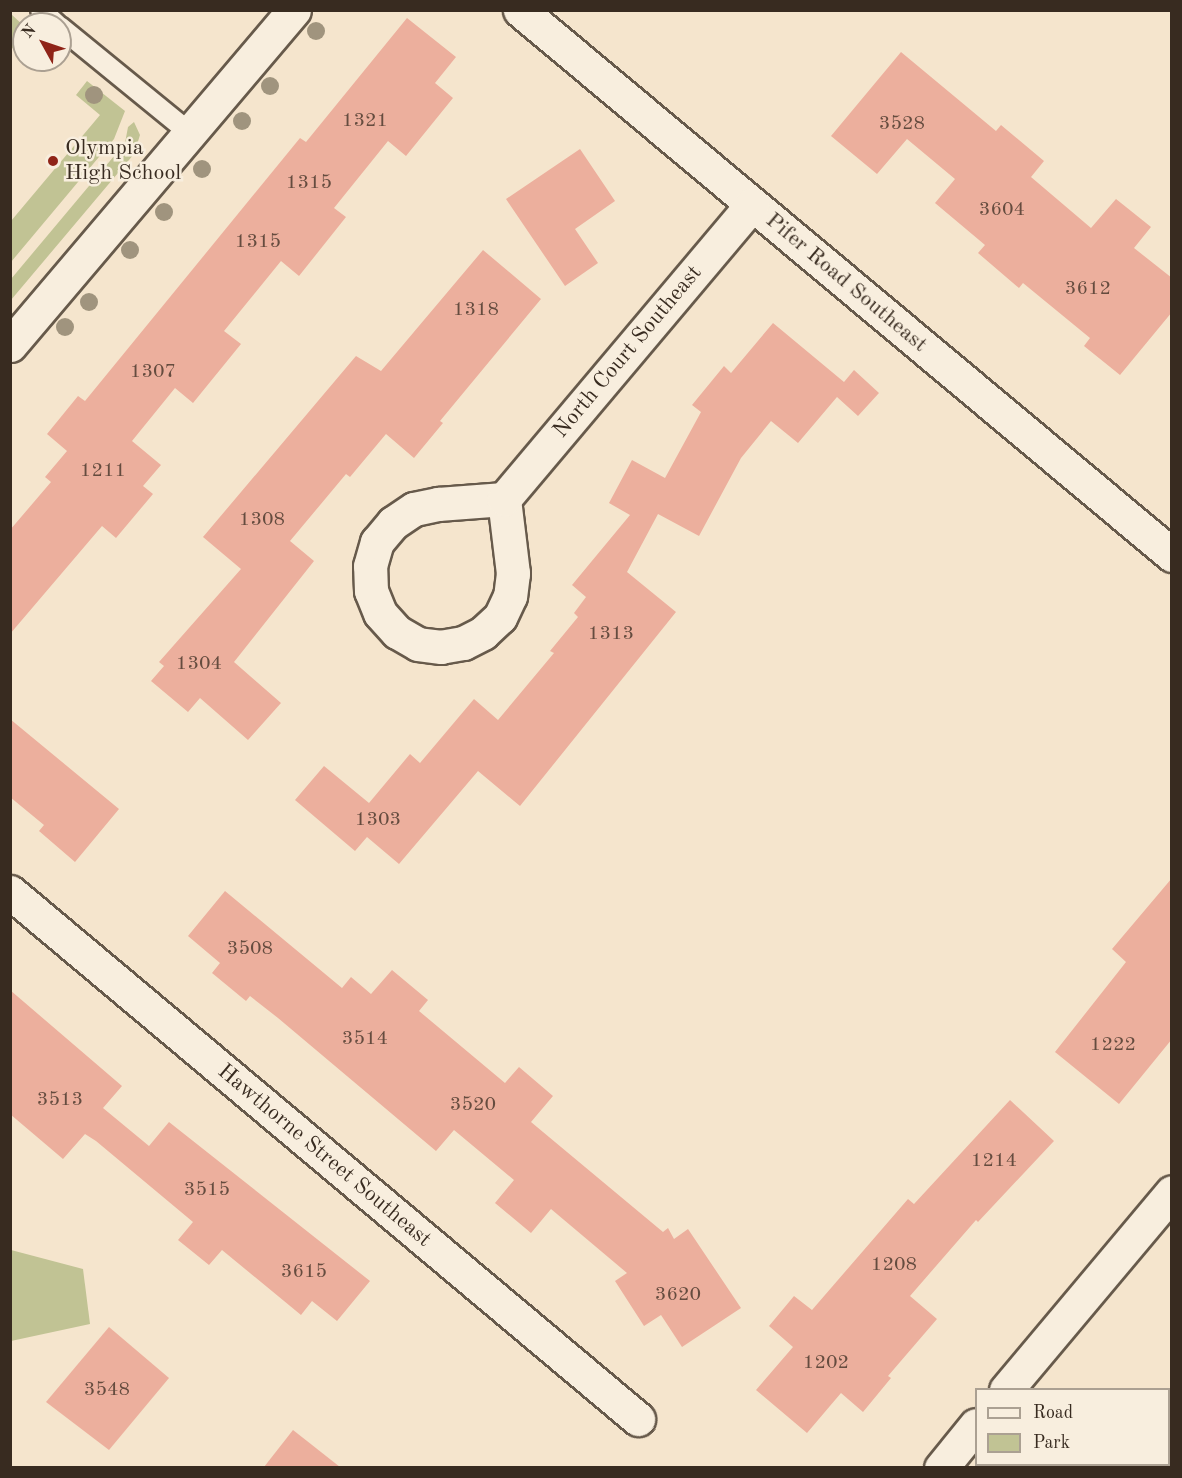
<!DOCTYPE html>
<style>
body{margin:0}
#map{position:relative;width:1182px;height:1478px;overflow:hidden;background:#f5e5cd;font-family:"Old Standard TT",serif}
div>[style]{position:absolute}
.green>*{inset:0;background:#c1c394}
.building>*{inset:0;background:#ecaf9d}
.roads{filter:drop-shadow(2px 0 #675a4b) drop-shadow(-2px 0 #675a4b) drop-shadow(0 2px #675a4b) drop-shadow(0 -2px #675a4b)}
.service>*{height:20px;margin:-10px;padding:0 10px;transform-origin:10px;border-radius:10px;background:#f8eede}
.minor>*{height:33px;margin:-16.5px;padding:0 16.5px;transform-origin:16.5px;border-radius:16.5px;background:#f8eede}
.tertiary>*{height:33px;margin:-16.5px;padding:0 16.5px;transform-origin:16.5px;border-radius:16.5px;background:#f8eede}
.trees>*{width:18px;height:18px;margin:-9px;border-radius:50%;background:#a0947e}
.dots>*{width:16px;height:16px;translate:-50% -50%;box-sizing:border-box;border:3px solid #f8eede;border-radius:50%}
span{translate:-50% -50%;white-space:nowrap;text-align:center;line-height:1.15;-webkit-text-stroke:5px #f8eede;paint-order:stroke}
.number-label{font-size:20px;color:#654c3f}
.number-label span{-webkit-text-stroke-width:0}
.poi-label{font-size:22px;color:#382b20}
.left{translate:0 -50%;text-align:left}
.street-label{font-size:22px;color:#382b20}
.frame{position:absolute;inset:0;border:12px solid #382b20;pointer-events:none}
.legend{position:absolute;left:975px;top:1388px;width:195px;height:78px;box-sizing:border-box;background:#f8eede;border:2px solid #aba092;margin:0;padding:8px 10px;list-style:none;font-size:18px;color:#382b20}
.legend li{display:flex;align-items:center;gap:12px;height:30px}
.legend b{width:30px;border:2px solid #aba092}
.north{position:absolute;left:12px;top:12px;width:60px;height:60px;box-sizing:border-box;background:#f8eede;border:2px solid #aba092;border-radius:50%;rotate:310deg;font-size:16px;font-weight:700;line-height:24px;text-align:center;color:#382b20}
.north::after{content:'';display:block;margin:auto;width:21px;height:27px;background:#8f2418;clip-path:polygon(50% 0,100% 100%,50% 72%,0 100%)}
</style>
<div id="map">
<div class="green">
<div style="clip-path:polygon(11px 14px,24px 26px,24px 50px,16px 44px,11px 50px)"></div>
<div style="clip-path:polygon(87px 81px,125px 111px,114px 139px,11px 262px,11px 221px,100px 115px,76px 95px)"></div>
<div style="clip-path:polygon(134px 122px,140px 135px,134px 154px,11px 300px,11px 279px,125px 143px,128px 127px)"></div>
<div style="clip-path:polygon(11px 1250px,83px 1269px,90px 1324px,11px 1341px)"></div>
</div>
<div class="building">
<div style="clip-path:polygon(407px 18px,456px 57px,435px 83px,453px 98px,406px 156px,388px 141px,334px 208px,346px 217px,299px 276px,281px 261px,224px 331px,241px 344px,193px 403px,175px 388px,132px 441px,161px 465px,143px 486px,153px 494px,116px 538px,102px 526px,10px 634px,10px 530px,51px 482px,45px 477px,67px 451px,47px 434px,78px 396px,85px 401px,300px 138px,306px 142px)"></div>
<div style="clip-path:polygon(901px 52px,996px 131px,1001px 125px,1044px 161px,1031px 177px,1091px 228px,1116px 199px,1151px 227px,1134px 248px,1172px 278px,1172px 312px,1120px 375px,1084px 346px,1090px 338px,1023px 283px,1019px 288px,978px 253px,985px 245px,935px 203px,955px 179px,907px 139px,877px 174px,831px 136px)"></div>
<div style="clip-path:polygon(580px 149px,615px 201px,575px 229px,598px 263px,565px 286px,506px 199px)"></div>
<div style="clip-path:polygon(483px 250px,541px 299px,440px 421px,443px 423px,414px 458px,386px 434px,350px 477px,346px 474px,290px 541px,314px 561px,234px 662px,281px 703px,248px 740px,200px 698px,188px 712px,151px 681px,164px 666px,159px 662px,241px 569px,203px 537px,356px 356px,381px 371px)"></div>
<div style="clip-path:polygon(773px 323px,844px 382px,854px 370px,879px 393px,858px 416px,837px 397px,798px 443px,771px 421px,741px 458px,699px 536px,658px 514px,627px 572px,676px 612px,520px 806px,478px 771px,399px 864px,367px 837px,355px 851px,295px 800px,324px 766px,369px 803px,410px 754px,420px 763px,474px 699px,498px 720px,554px 653px,550px 651px,578px 617px,574px 613px,586px 597px,572px 585px,630px 515px,609px 503px,632px 460px,665px 478px,701px 412px,692px 405px,724px 366px,731px 373px)"></div>
<div style="clip-path:polygon(10px 719px,119px 809px,75px 862px,39px 831px,44px 825px,10px 797px)"></div>
<div style="clip-path:polygon(1172px 878px,1172px 1039px,1119px 1104px,1055px 1052px,1126px 962px,1112px 949px)"></div>
<div style="clip-path:polygon(225px 891px,342px 988px,351px 977px,371px 994px,392px 970px,428px 1000px,419px 1011px,505px 1083px,519px 1067px,553px 1096px,531px 1122px,663px 1232px,668px 1228px,674px 1239px,688px 1229px,741px 1308px,682px 1347px,661px 1315px,644px 1326px,615px 1281px,627px 1273px,551px 1209px,531px 1233px,495px 1203px,514px 1180px,454px 1130px,436px 1151px,278px 1018px,250px 996px,246px 1001px,212px 973px,220px 963px,188px 936px)"></div>
<div style="clip-path:polygon(10px 990px,122px 1086px,103px 1108px,149px 1146px,169px 1122px,370px 1281px,337px 1321px,312px 1301px,301px 1315px,222px 1250px,209px 1265px,178px 1240px,193px 1222px,96px 1141px,85px 1134px,63px 1159px,10px 1114px)"></div>
<div style="clip-path:polygon(1010px 1100px,1054px 1141px,978px 1222px,976px 1220px,910px 1296px,937px 1319px,888px 1376px,891px 1378px,863px 1412px,841px 1393px,807px 1433px,756px 1390px,793px 1347px,769px 1326px,794px 1296px,812px 1310px,908px 1199px,914px 1204px)"></div>
<div style="clip-path:polygon(109px 1327px,169px 1378px,109px 1450px,46px 1402px)"></div>
<div style="clip-path:polygon(293px 1430px,340px 1467px,264px 1467px)"></div>
</div>
<div class="roads">
<div class="service">
<div style="left:41px;top:10px;width:21px;rotate:43deg"></div>
<div style="left:60px;top:27px;width:168px;rotate:39.2deg"></div>
</div>
<div class="minor">
<div style="left:520px;top:10px;width:850px;rotate:39.89deg"></div>
<div style="left:504px;top:499px;width:75px;rotate:83.1deg"></div>
<div style="left:513px;top:573px;width:23px;rotate:97deg"></div>
<div style="left:510px;top:596px;width:23px;rotate:115deg"></div>
<div style="left:500px;top:617px;width:23px;rotate:137deg"></div>
<div style="left:483px;top:633px;width:22px;rotate:153deg"></div>
<div style="left:463px;top:643px;width:22px;rotate:170deg"></div>
<div style="left:441px;top:647px;width:23px;rotate:-173deg"></div>
<div style="left:418px;top:644px;width:24px;rotate:-150deg"></div>
<div style="left:397px;top:632px;width:25px;rotate:-132deg"></div>
<div style="left:380px;top:613px;width:24px;rotate:-112deg"></div>
<div style="left:371px;top:591px;width:25px;rotate:-92deg"></div>
<div style="left:370px;top:566px;width:25px;rotate:-74deg"></div>
<div style="left:377px;top:542px;width:25px;rotate:-50deg"></div>
<div style="left:393px;top:523px;width:25px;rotate:-34deg"></div>
<div style="left:414px;top:509px;width:25px;rotate:-12deg"></div>
<div style="left:438px;top:504px;width:66px;rotate:-4.3deg"></div>
<div style="left:504px;top:499px;width:385px;rotate:-49.9deg"></div>
<div style="left:10px;top:892px;width:820px;rotate:40deg"></div>
<div style="left:1006px;top:1390px;width:258px;rotate:-50deg"></div>
<div style="left:941px;top:1468px;width:55px;rotate:-50.9deg"></div>
</div>
<div class="tertiary">
<div style="left:10px;top:345px;width:439px;rotate:-49.7deg"></div>
</div>
</div>
<div class="trees">
<div style="left:316px;top:31px"></div>
<div style="left:270px;top:86px"></div>
<div style="left:94px;top:95px"></div>
<div style="left:242px;top:121px"></div>
<div style="left:202px;top:169px"></div>
<div style="left:164px;top:212px"></div>
<div style="left:130px;top:250px"></div>
<div style="left:89px;top:302px"></div>
<div style="left:65px;top:327px"></div>
</div>
<div class="dots">
<div style="left:53px;top:161px;background:#8f2418"></div>
</div>
<div class="number-label">
<span style="left:365px;top:121px">1321</span>
<span style="left:902px;top:124px">3528</span>
<span style="left:309px;top:183px">1315</span>
<span style="left:1002px;top:210px">3604</span>
<span style="left:258px;top:242px">1315</span>
<span style="left:1088px;top:289px">3612</span>
<span style="left:476px;top:310px">1318</span>
<span style="left:153px;top:372px">1307</span>
<span style="left:103px;top:471px">1211</span>
<span style="left:262px;top:520px">1308</span>
<span style="left:611px;top:634px">1313</span>
<span style="left:199px;top:664px">1304</span>
<span style="left:378px;top:820px">1303</span>
<span style="left:250px;top:949px">3508</span>
<span style="left:365px;top:1039px">3514</span>
<span style="left:1113px;top:1045px">1222</span>
<span style="left:60px;top:1100px">3513</span>
<span style="left:473px;top:1105px">3520</span>
<span style="left:994px;top:1161px">1214</span>
<span style="left:207px;top:1190px">3515</span>
<span style="left:894px;top:1265px">1208</span>
<span style="left:304px;top:1272px">3615</span>
<span style="left:678px;top:1295px">3620</span>
<span style="left:826px;top:1363px">1202</span>
<span style="left:107px;top:1390px">3548</span>
</div>
<div class="poi-label">
<span class="left" style="left:65px;top:161px">Olympia<br>High School</span>
</div>
<div class="street-label">
<span style="left:846px;top:283px;rotate:40deg">Pifer Road Southeast</span>
<span style="left:628px;top:352px;rotate:-50deg">North Court Southeast</span>
<span style="left:324px;top:1156px;rotate:40deg">Hawthorne Street Southeast</span>
</div>
<div class="frame"></div>
<ul class="legend">
<li><b style="height:8px;background:#f8eede"></b>Road</li>
<li><b style="height:16px;background:#c1c394"></b>Park</li>
</ul>
<div class="north">N</div>
</div>
